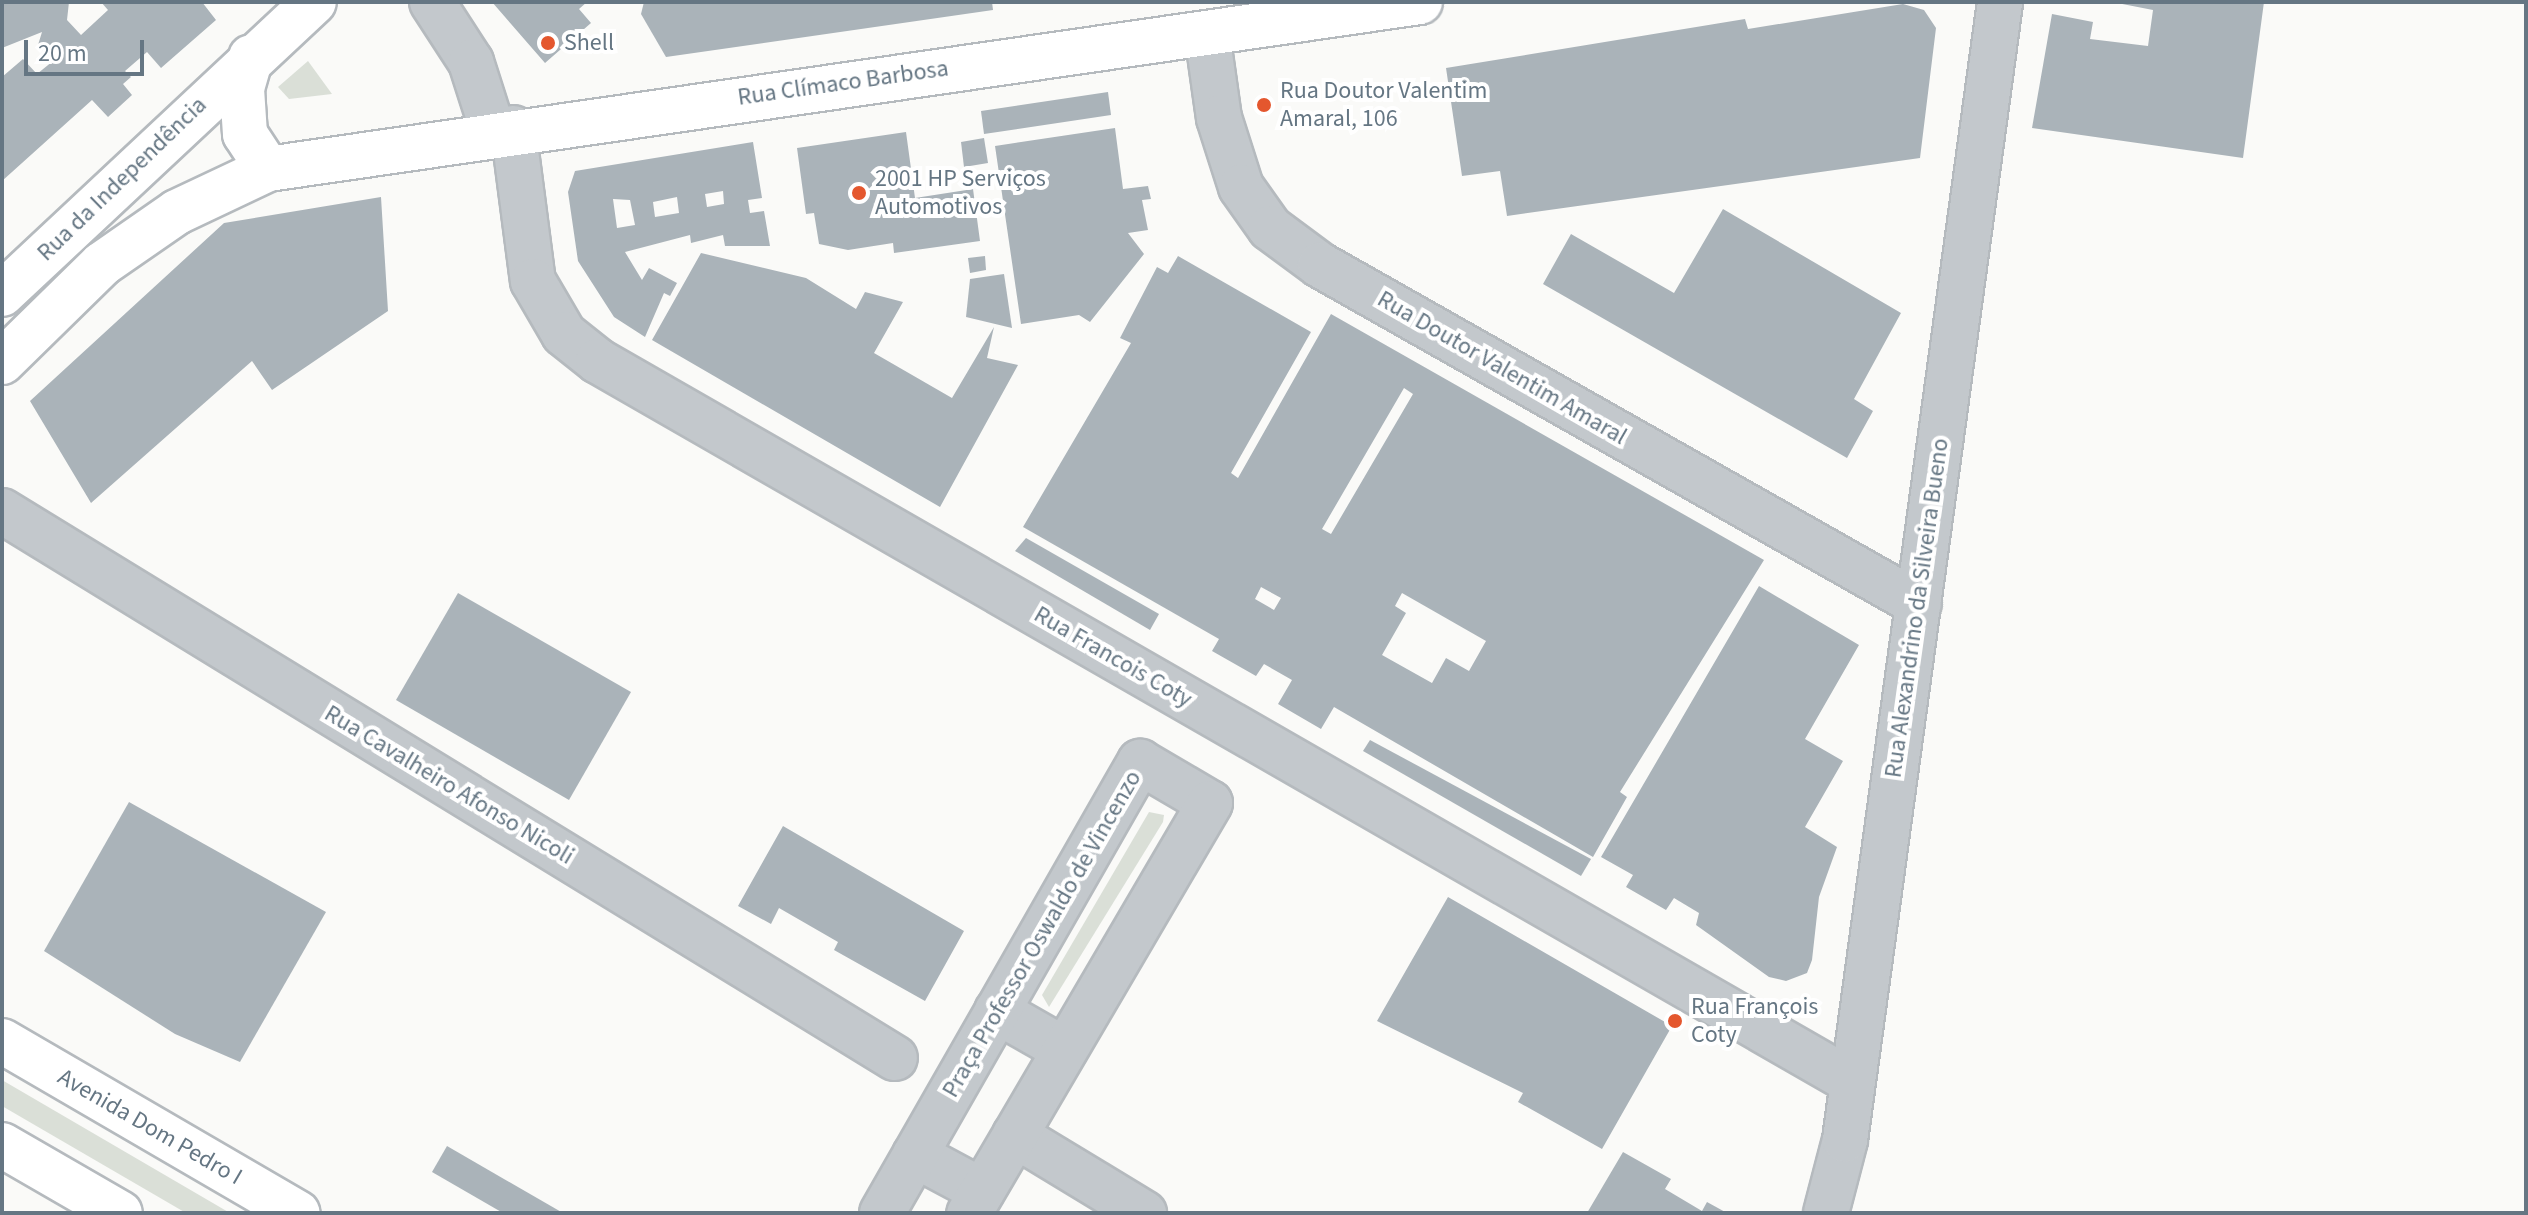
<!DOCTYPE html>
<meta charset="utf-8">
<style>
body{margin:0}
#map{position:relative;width:2528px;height:1215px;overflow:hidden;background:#fafaf8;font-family:"Source Sans 3",sans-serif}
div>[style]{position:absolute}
.green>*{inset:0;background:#dadfd7}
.building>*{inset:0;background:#aab3b9}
.roads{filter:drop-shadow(2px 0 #b5babe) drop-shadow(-2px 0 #b5babe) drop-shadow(0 2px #b5babe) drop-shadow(0 -2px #b5babe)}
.minor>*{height:44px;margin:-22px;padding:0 22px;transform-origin:22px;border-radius:22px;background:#c3c8cc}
.major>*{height:44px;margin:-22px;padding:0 22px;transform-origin:22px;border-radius:22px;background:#fff}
.dots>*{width:22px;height:22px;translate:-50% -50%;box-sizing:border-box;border:4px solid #fff;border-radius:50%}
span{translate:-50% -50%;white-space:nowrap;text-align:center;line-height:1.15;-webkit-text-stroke:8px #fff;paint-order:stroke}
.poi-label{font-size:24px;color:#657683}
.left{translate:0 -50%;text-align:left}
.street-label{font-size:24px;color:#657683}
.frame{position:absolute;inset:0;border:4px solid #657683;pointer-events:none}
.scale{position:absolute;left:24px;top:40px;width:120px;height:36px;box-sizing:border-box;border:4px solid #657683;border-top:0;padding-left:10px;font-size:24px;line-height:28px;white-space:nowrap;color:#657683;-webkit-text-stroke:6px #fff;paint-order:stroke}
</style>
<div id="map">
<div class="green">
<div style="clip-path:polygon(308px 61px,332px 94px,289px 99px,278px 87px)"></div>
<div style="clip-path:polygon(1149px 812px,1164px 815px,1163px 822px,1049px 1007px,1042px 995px)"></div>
<div style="clip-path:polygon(2px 1080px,230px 1213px,186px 1213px,2px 1106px)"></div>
</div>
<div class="building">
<div style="clip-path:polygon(2px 2px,69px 2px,67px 20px,81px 35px,108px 10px,101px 2px,202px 2px,216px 20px,161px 68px,147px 52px,125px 71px,131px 77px,123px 84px,132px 95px,108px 117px,92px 100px,2px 181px,2px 77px,23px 59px,37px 74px,53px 61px,38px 45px,42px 32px,2px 48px)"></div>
<div style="clip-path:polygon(492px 2px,587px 2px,579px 9px,591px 23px,545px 63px)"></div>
<div style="clip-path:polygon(644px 2px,992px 2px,993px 10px,666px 57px,641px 14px)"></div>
<div style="clip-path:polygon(2264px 2px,2243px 158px,2032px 128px,2052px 14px,2093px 22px,2090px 39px,2148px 46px,2153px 10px,2112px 2px)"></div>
<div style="clip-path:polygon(1903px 4px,1924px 10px,1936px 28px,1920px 158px,1507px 216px,1500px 171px,1462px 176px,1446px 68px,1745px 19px,1748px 29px)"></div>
<div style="clip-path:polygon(1108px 92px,1111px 115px,984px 134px,981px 111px)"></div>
<div style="clip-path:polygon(1115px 128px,1123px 189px,1148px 186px,1151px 199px,1142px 200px,1148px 230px,1128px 233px,1144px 254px,1090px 322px,1079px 315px,1021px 324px,995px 146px)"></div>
<div style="clip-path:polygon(906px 132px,915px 198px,973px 189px,980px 241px,894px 253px,893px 243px,848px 250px,819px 244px,814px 213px,806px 214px,797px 148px)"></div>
<div style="clip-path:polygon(984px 138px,988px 163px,964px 167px,961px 142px)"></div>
<div style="clip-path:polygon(evenodd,753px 142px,762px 198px,748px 200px,750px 213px,764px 211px,770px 246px,725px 246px,723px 235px,691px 243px,690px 235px,625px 252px,642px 280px,649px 268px,677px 283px,670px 296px,664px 293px,645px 337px,614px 317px,578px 261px,568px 192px,575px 171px,753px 142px,723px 191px,724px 204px,707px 207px,705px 194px,723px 191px,753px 142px,677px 197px,679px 213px,655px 217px,653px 202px,677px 197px,753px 142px,613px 199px,630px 200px,635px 225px,617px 228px,613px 199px)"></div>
<div style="clip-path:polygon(381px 197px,388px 311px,272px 390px,252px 361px,91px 503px,30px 401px,224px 223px)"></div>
<div style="clip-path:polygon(1723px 209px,1901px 313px,1854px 399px,1873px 411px,1847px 458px,1543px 284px,1571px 234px,1674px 293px)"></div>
<div style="clip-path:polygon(701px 253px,806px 278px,856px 309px,865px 292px,903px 302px,874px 353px,952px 398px,994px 327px,987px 358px,1018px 365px,940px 507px,652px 340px)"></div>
<div style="clip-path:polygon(985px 256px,986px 270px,970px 273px,968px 258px)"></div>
<div style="clip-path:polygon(evenodd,1178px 256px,1311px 332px,1231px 473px,1238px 478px,1331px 314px,1764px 560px,1620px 792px,1627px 797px,1593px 857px,1334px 707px,1321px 729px,1278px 704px,1292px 680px,1264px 664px,1256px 676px,1212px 651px,1219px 639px,1023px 527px,1131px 343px,1120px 338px,1157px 267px,1168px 273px,1178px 256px,1404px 388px,1413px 394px,1331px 534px,1322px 529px,1404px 388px,1178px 256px,1261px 587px,1281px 598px,1274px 610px,1255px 599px,1261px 587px,1178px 256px,1402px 593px,1486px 641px,1469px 671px,1446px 658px,1432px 683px,1382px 655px,1406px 613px,1395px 606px,1402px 593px)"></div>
<div style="clip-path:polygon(1004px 274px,1012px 328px,966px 317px,970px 279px)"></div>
<div style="clip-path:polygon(1026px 538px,1159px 614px,1150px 630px,1015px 551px)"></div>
<div style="clip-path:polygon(1759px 586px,1859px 645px,1805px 739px,1843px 761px,1805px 827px,1837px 847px,1819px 897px,1812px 960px,1807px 973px,1786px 981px,1769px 977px,1696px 925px,1699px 913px,1674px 898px,1666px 910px,1626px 887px,1633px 875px,1601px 857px)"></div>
<div style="clip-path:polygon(458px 593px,631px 692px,569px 800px,396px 700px)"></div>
<div style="clip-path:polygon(1370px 740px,1591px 859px,1581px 876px,1363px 751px)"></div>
<div style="clip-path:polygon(129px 802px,326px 912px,240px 1062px,175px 1034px,44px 951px)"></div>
<div style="clip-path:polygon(783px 826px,964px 931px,925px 1001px,834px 950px,838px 942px,779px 908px,771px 924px,738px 906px)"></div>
<div style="clip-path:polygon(1448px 897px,1672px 1026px,1602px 1149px,1518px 1102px,1523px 1093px,1377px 1021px)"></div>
<div style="clip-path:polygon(447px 1146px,563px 1213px,503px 1213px,432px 1172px)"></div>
<div style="clip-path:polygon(1623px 1152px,1671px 1179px,1665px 1189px,1702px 1211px,1707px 1202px,1727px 1213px,1587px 1213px)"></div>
</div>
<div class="roads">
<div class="minor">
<div style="left:432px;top:2px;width:72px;rotate:57deg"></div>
<div style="left:471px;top:62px;width:72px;rotate:72.3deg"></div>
<div style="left:1207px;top:33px;width:86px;rotate:82deg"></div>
<div style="left:1219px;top:118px;width:72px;rotate:72.3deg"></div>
<div style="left:1241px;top:187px;width:50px;rotate:54.7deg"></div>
<div style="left:1270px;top:228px;width:62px;rotate:36.5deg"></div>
<div style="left:1320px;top:265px;width:688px;rotate:29.51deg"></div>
<div style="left:513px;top:128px;width:154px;rotate:82.6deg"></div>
<div style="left:533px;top:281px;width:61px;rotate:59.7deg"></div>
<div style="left:564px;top:334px;width:43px;rotate:38.5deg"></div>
<div style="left:598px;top:361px;width:1447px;rotate:29.88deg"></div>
<div style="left:2px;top:511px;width:1047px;rotate:31.49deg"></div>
<div style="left:997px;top:1011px;width:78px;rotate:29.8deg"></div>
<div style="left:1015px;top:1135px;width:151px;rotate:31.2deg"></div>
<div style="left:915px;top:1155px;width:76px;rotate:28.2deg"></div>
<div style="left:882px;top:1213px;width:520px;rotate:-60.23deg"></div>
<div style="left:1140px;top:762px;width:81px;rotate:30.4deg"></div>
<div style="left:1210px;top:803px;width:476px;rotate:120.4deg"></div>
<div style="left:1826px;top:1213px;width:75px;rotate:-75.4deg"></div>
<div style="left:1845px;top:1140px;width:1149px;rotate:-82.24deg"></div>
</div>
<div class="major">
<div style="left:251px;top:57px;width:33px;rotate:106deg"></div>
<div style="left:242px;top:89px;width:45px;rotate:86.2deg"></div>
<div style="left:245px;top:134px;width:42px;rotate:56.7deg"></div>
<div style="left:2px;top:294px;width:427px;rotate:-43.1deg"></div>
<div style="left:2px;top:362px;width:140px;rotate:-44.4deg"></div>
<div style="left:102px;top:264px;width:91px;rotate:-34.7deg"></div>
<div style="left:177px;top:212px;width:101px;rotate:-25.3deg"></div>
<div style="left:268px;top:169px;width:1164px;rotate:-8.25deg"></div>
<div style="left:2px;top:1041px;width:342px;rotate:30.2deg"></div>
<div style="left:2px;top:1145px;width:136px;rotate:30deg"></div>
</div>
</div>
<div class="dots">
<div style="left:548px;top:43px;background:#e4572e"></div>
<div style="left:1264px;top:105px;background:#e4572e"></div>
<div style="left:859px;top:193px;background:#e4572e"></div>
<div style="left:1675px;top:1021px;background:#e4572e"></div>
</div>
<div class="poi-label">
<span class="left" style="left:564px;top:43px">Shell</span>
<span class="left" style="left:1280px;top:105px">Rua Doutor Valentim<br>Amaral, 106</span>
<span class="left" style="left:875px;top:193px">2001 HP Serviços<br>Automotivos</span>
<span class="left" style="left:1691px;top:1021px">Rua François<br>Coty</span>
</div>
<div class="street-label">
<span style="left:843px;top:83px;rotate:-8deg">Rua Clímaco Barbosa</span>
<span style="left:122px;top:179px;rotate:-44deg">Rua da Independência</span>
<span style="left:1502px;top:368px;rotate:30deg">Rua Doutor Valentim Amaral</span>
<span style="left:1917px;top:608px;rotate:-82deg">Rua Alexandrino da Silveira Bueno</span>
<span style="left:1113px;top:657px;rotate:30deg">Rua Francois Coty</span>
<span style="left:449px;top:785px;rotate:31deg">Rua Cavalheiro Afonso Nicoli</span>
<span style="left:1042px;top:934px;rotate:-60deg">Praça Professor Oswaldo de Vincenzo</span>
<span style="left:150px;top:1127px;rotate:30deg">Avenida Dom Pedro I</span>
</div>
<div class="frame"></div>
<div class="scale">20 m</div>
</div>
